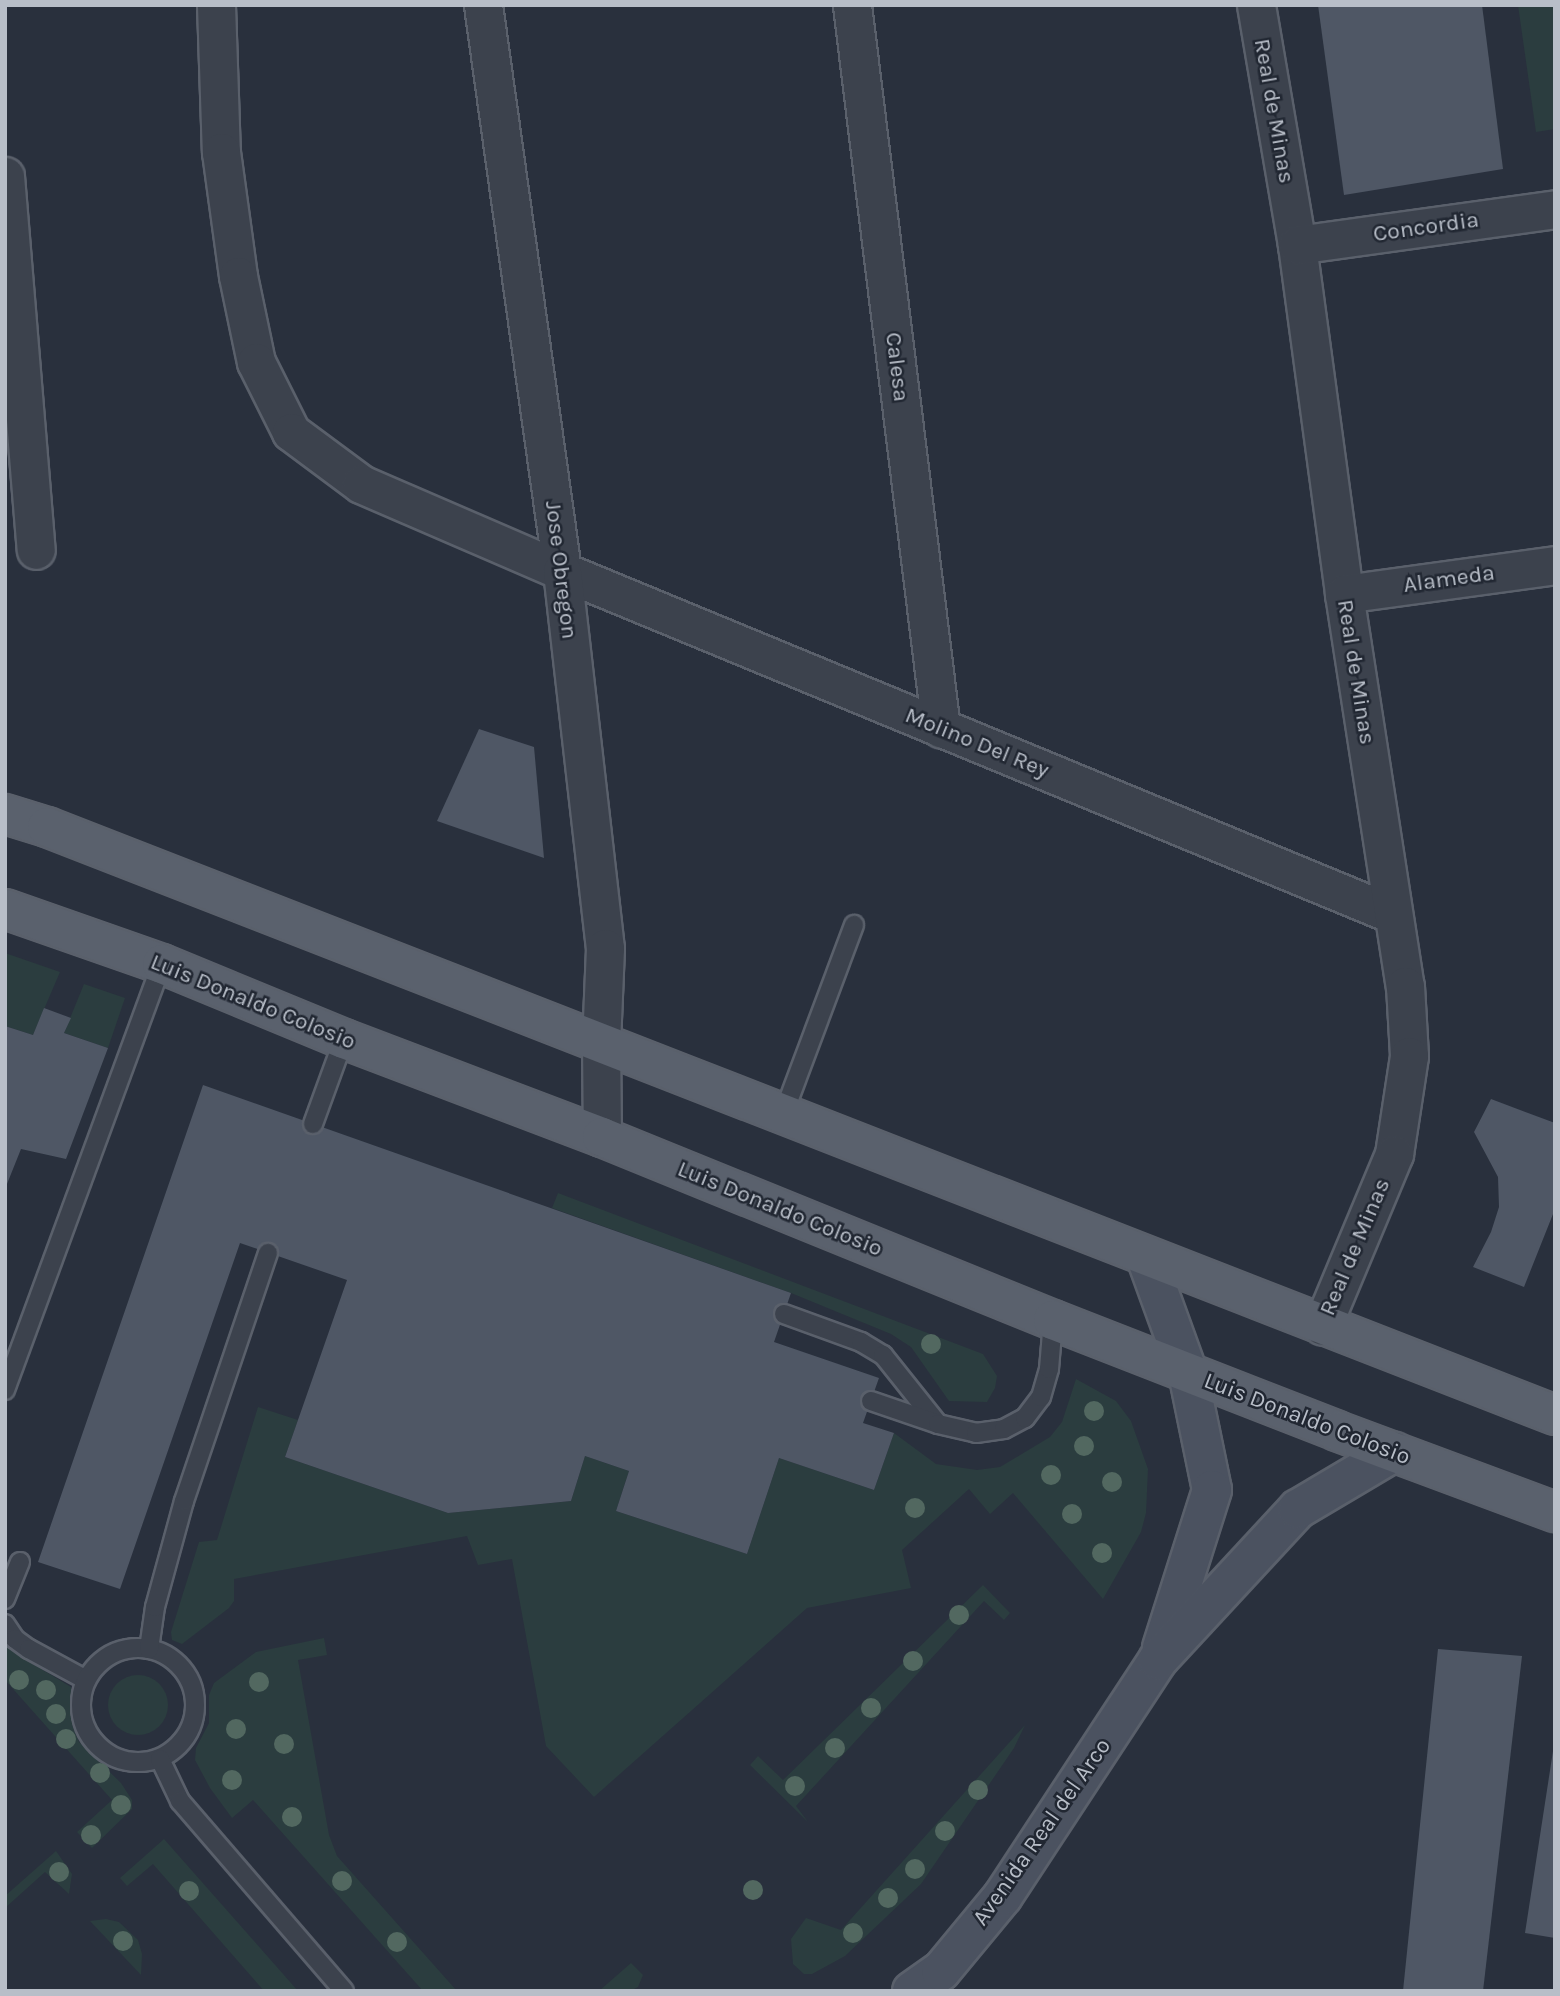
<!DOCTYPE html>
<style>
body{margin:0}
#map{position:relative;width:1560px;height:1996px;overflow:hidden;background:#29303d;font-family:Karla,sans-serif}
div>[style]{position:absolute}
.green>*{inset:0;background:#2b3d3f}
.round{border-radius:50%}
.building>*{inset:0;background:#4f5765}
.roads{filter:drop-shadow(2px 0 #5a606b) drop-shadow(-2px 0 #5a606b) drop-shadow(0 2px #5a606b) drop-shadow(0 -2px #5a606b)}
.lane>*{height:18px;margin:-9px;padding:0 9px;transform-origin:9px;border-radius:9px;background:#3c424d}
.lane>.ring{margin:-9px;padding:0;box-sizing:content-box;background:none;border:18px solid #3c424d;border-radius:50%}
.street>*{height:37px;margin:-18.5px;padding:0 18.5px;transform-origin:18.5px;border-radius:18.5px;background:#3c424d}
.secondary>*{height:38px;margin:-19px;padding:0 19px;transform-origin:19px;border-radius:19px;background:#4b5260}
.primary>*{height:38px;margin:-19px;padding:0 19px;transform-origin:19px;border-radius:19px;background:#5a616d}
.trees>*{width:20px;height:20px;margin:-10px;border-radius:50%;background:#526860}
span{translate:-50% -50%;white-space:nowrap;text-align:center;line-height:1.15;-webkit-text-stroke:5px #212732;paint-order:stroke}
.street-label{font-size:23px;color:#b8bec8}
.frame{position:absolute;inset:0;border:7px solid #b8bec8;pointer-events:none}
</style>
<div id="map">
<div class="green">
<div style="clip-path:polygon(1518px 5px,1555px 5px,1555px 129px,1536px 132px)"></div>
<div style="clip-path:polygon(5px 953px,60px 972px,33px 1035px,5px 1026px)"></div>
<div style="clip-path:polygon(84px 984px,125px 998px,108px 1048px,64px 1033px)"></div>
<div style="clip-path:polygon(558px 1193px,983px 1354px,997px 1376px,995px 1388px,987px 1402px,949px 1401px,911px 1347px,891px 1334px,791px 1293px,552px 1208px)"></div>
<div style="clip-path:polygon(1076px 1379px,1116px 1401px,1131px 1421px,1148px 1469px,1146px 1513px,1141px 1532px,1103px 1599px,1013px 1493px,990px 1514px,969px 1489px,902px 1550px,911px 1588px,807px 1608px,594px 1797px,546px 1746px,512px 1559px,478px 1565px,467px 1536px,234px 1579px,234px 1601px,229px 1608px,182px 1644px,172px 1640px,171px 1632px,199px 1542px,217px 1540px,258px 1407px,298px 1420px,285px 1457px,448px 1513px,571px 1501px,585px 1456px,629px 1471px,616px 1511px,747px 1554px,779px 1458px,874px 1490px,894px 1433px,936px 1464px,977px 1470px,1000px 1467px,1050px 1437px,1062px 1422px)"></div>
<div style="clip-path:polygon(983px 1585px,1010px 1613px,1004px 1620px,984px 1601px,796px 1806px,808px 1822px,750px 1765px,758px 1756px,783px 1780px)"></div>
<div style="clip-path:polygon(324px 1638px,327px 1655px,298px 1660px,329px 1835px,337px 1856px,457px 1991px,423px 1991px,253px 1800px,232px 1818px,210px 1788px,195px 1760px,196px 1748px,209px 1723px,209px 1695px,214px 1683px,256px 1652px)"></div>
<div style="clip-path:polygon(5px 1644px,18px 1655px,71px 1687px,72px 1725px,79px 1742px,121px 1783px,132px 1800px,132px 1809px,92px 1848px,77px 1832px,112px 1800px,5px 1680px)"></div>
<div class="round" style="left:108px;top:1675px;width:60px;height:60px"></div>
<div style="clip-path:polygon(1025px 1725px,1014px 1748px,921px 1884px,845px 1956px,812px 1974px,804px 1974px,793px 1964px,791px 1939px,806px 1918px,841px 1930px)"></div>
<div style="clip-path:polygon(164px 1839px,298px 1991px,264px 1991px,153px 1864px,127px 1886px,120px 1878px)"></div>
<div style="clip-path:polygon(56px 1851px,72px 1874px,69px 1894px,45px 1872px,5px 1908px,5px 1896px)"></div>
<div style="clip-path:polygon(106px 1919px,119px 1922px,138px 1940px,142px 1954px,141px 1975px,90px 1921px)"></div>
<div style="clip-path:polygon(631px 1963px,643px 1975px,638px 1987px,630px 1991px,599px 1991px)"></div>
</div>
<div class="building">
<div style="clip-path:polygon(1318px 5px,1482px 5px,1503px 169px,1344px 195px)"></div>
<div style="clip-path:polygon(479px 729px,534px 747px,544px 858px,437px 821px)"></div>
<div style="clip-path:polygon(44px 1008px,71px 1018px,64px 1033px,108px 1048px,66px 1159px,21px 1149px,5px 1189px,5px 1026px,33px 1035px)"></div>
<div style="clip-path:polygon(203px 1085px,791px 1293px,774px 1342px,879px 1378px,863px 1423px,894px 1433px,874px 1490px,779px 1458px,747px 1554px,616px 1511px,629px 1471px,585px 1456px,571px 1501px,448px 1513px,285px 1457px,347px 1280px,240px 1243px,120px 1589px,38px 1562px)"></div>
<div style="clip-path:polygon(1491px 1099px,1555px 1123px,1555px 1209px,1524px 1287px,1473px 1267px,1491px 1232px,1499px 1207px,1498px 1177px,1474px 1132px)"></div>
<div style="clip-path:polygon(1438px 1649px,1522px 1656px,1483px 1991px,1403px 1991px)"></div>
<div style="clip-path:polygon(1553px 1751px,1555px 1751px,1555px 1938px,1525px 1933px)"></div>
</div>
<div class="roads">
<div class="lane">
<div style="left:783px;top:1115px;width:203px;rotate:-69.5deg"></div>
<div style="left:313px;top:1124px;width:90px;rotate:-70deg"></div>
<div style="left:784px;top:1314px;width:82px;rotate:20deg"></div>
<div style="left:861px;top:1342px;width:26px;rotate:31deg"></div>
<div style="left:883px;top:1355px;width:88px;rotate:51.4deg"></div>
<div style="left:5px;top:1390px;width:454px;rotate:-69.8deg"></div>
<div style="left:871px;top:1401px;width:71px;rotate:18.9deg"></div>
<div style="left:938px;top:1424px;width:39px;rotate:13deg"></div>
<div style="left:976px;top:1433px;width:28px;rotate:-8deg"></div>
<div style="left:1004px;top:1429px;width:24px;rotate:-28deg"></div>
<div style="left:1025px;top:1418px;width:26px;rotate:-53deg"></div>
<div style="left:1041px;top:1397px;width:29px;rotate:-74deg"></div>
<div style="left:1049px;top:1369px;width:49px;rotate:-85.3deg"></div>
<div style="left:5px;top:1599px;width:40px;rotate:-68deg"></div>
<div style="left:5px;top:1624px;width:18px;rotate:56deg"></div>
<div style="left:15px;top:1639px;width:17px;rotate:36deg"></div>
<div style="left:29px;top:1649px;width:65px;rotate:28.5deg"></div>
<div class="ring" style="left:81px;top:1648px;width:96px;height:96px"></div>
<div style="left:149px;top:1649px;width:42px;rotate:-81.9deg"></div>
<div style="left:155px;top:1607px;width:110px;rotate:-74.7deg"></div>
<div style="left:184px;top:1501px;width:262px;rotate:-71.3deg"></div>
<div style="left:160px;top:1759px;width:47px;rotate:64.5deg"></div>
<div style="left:180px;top:1801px;width:251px;rotate:49.2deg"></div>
</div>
<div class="street">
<div style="left:216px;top:5px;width:147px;rotate:88.1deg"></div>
<div style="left:221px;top:152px;width:125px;rotate:82.2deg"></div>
<div style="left:238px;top:276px;width:88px;rotate:78.2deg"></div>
<div style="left:256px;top:362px;width:78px;rotate:63.4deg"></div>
<div style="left:291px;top:432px;width:87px;rotate:36.6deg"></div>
<div style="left:361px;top:484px;width:219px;rotate:23.4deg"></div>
<div style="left:562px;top:571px;width:898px;rotate:22.45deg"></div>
<div style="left:483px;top:5px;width:571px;rotate:82.05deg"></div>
<div style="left:562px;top:571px;width:379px;rotate:83.5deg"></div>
<div style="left:605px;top:948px;width:95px;rotate:92.4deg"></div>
<div style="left:601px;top:1043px;width:94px;rotate:89.4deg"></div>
<div style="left:852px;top:5px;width:729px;rotate:82.99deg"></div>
<div style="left:1256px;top:5px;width:243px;rotate:80.3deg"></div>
<div style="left:1297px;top:245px;width:352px;rotate:82.3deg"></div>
<div style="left:1344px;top:594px;width:397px;rotate:81.2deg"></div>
<div style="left:1405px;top:986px;width:70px;rotate:86.7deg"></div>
<div style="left:1409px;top:1056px;width:99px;rotate:98.7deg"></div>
<div style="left:1394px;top:1154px;width:186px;rotate:112.7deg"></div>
<div style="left:5px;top:176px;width:375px;rotate:85.3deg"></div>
<div style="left:1297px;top:245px;width:260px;rotate:-7.9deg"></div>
<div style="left:1344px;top:594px;width:213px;rotate:-7.8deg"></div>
</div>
<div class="secondary">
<div style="left:1146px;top:1257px;width:123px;rotate:70.1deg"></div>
<div style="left:1188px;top:1373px;width:119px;rotate:78.4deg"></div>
<div style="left:1212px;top:1490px;width:166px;rotate:107.6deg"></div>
<div style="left:912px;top:1991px;width:35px;rotate:-35deg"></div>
<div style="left:941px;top:1971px;width:97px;rotate:-50.4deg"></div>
<div style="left:1003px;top:1896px;width:282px;rotate:-56.7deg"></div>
<div style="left:1158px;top:1660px;width:206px;rotate:-47.2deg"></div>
<div style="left:1298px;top:1509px;width:112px;rotate:-30.7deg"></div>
</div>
<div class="primary">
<div style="left:5px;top:814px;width:44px;rotate:17.2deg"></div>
<div style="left:47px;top:827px;width:1619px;rotate:21.3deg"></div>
<div style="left:5px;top:909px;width:166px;rotate:19.3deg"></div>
<div style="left:162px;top:964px;width:197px;rotate:22.4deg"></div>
<div style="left:344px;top:1039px;width:276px;rotate:20.8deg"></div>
<div style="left:602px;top:1137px;width:487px;rotate:22.1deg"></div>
<div style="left:1053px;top:1320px;width:305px;rotate:21.3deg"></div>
<div style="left:1337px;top:1431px;width:233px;rotate:20.4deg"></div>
</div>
</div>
<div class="trees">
<div style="left:931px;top:1344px"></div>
<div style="left:1094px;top:1411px"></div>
<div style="left:1084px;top:1446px"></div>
<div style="left:1051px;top:1475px"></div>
<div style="left:1112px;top:1482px"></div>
<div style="left:915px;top:1508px"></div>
<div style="left:1072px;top:1514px"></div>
<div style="left:1102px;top:1553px"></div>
<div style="left:959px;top:1615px"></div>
<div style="left:913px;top:1661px"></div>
<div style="left:19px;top:1680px"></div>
<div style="left:259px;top:1682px"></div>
<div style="left:46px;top:1690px"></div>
<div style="left:871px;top:1708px"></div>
<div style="left:56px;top:1714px"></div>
<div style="left:236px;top:1729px"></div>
<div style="left:66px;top:1739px"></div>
<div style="left:284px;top:1744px"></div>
<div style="left:835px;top:1748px"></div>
<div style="left:100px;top:1773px"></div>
<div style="left:232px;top:1780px"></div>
<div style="left:795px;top:1786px"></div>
<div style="left:978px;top:1790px"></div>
<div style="left:121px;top:1805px"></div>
<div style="left:292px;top:1817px"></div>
<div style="left:945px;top:1831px"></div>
<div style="left:91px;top:1835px"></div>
<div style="left:915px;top:1869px"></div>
<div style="left:59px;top:1872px"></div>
<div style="left:342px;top:1881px"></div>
<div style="left:753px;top:1890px"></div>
<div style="left:189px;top:1891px"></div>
<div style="left:888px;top:1898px"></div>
<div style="left:853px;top:1933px"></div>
<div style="left:123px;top:1941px"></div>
<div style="left:397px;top:1942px"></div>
</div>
<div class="street-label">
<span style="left:1274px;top:111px;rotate:80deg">Real de Minas</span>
<span style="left:1426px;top:227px;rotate:-8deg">Concordia</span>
<span style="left:897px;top:367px;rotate:83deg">Calesa</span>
<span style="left:561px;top:570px;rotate:83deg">Jose Obregon</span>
<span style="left:1449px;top:579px;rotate:-8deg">Alameda</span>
<span style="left:1356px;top:672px;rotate:81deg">Real de Minas</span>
<span style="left:977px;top:743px;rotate:22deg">Molino Del Rey</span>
<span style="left:253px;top:1002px;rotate:22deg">Luis Donaldo Colosio</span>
<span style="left:780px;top:1209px;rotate:22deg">Luis Donaldo Colosio</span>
<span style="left:1355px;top:1247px;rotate:-67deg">Real de Minas</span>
<span style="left:1307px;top:1419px;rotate:21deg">Luis Donaldo Colosio</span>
<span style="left:1042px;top:1832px;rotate:-55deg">Avenida Real del Arco</span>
</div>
<div class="frame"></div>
</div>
